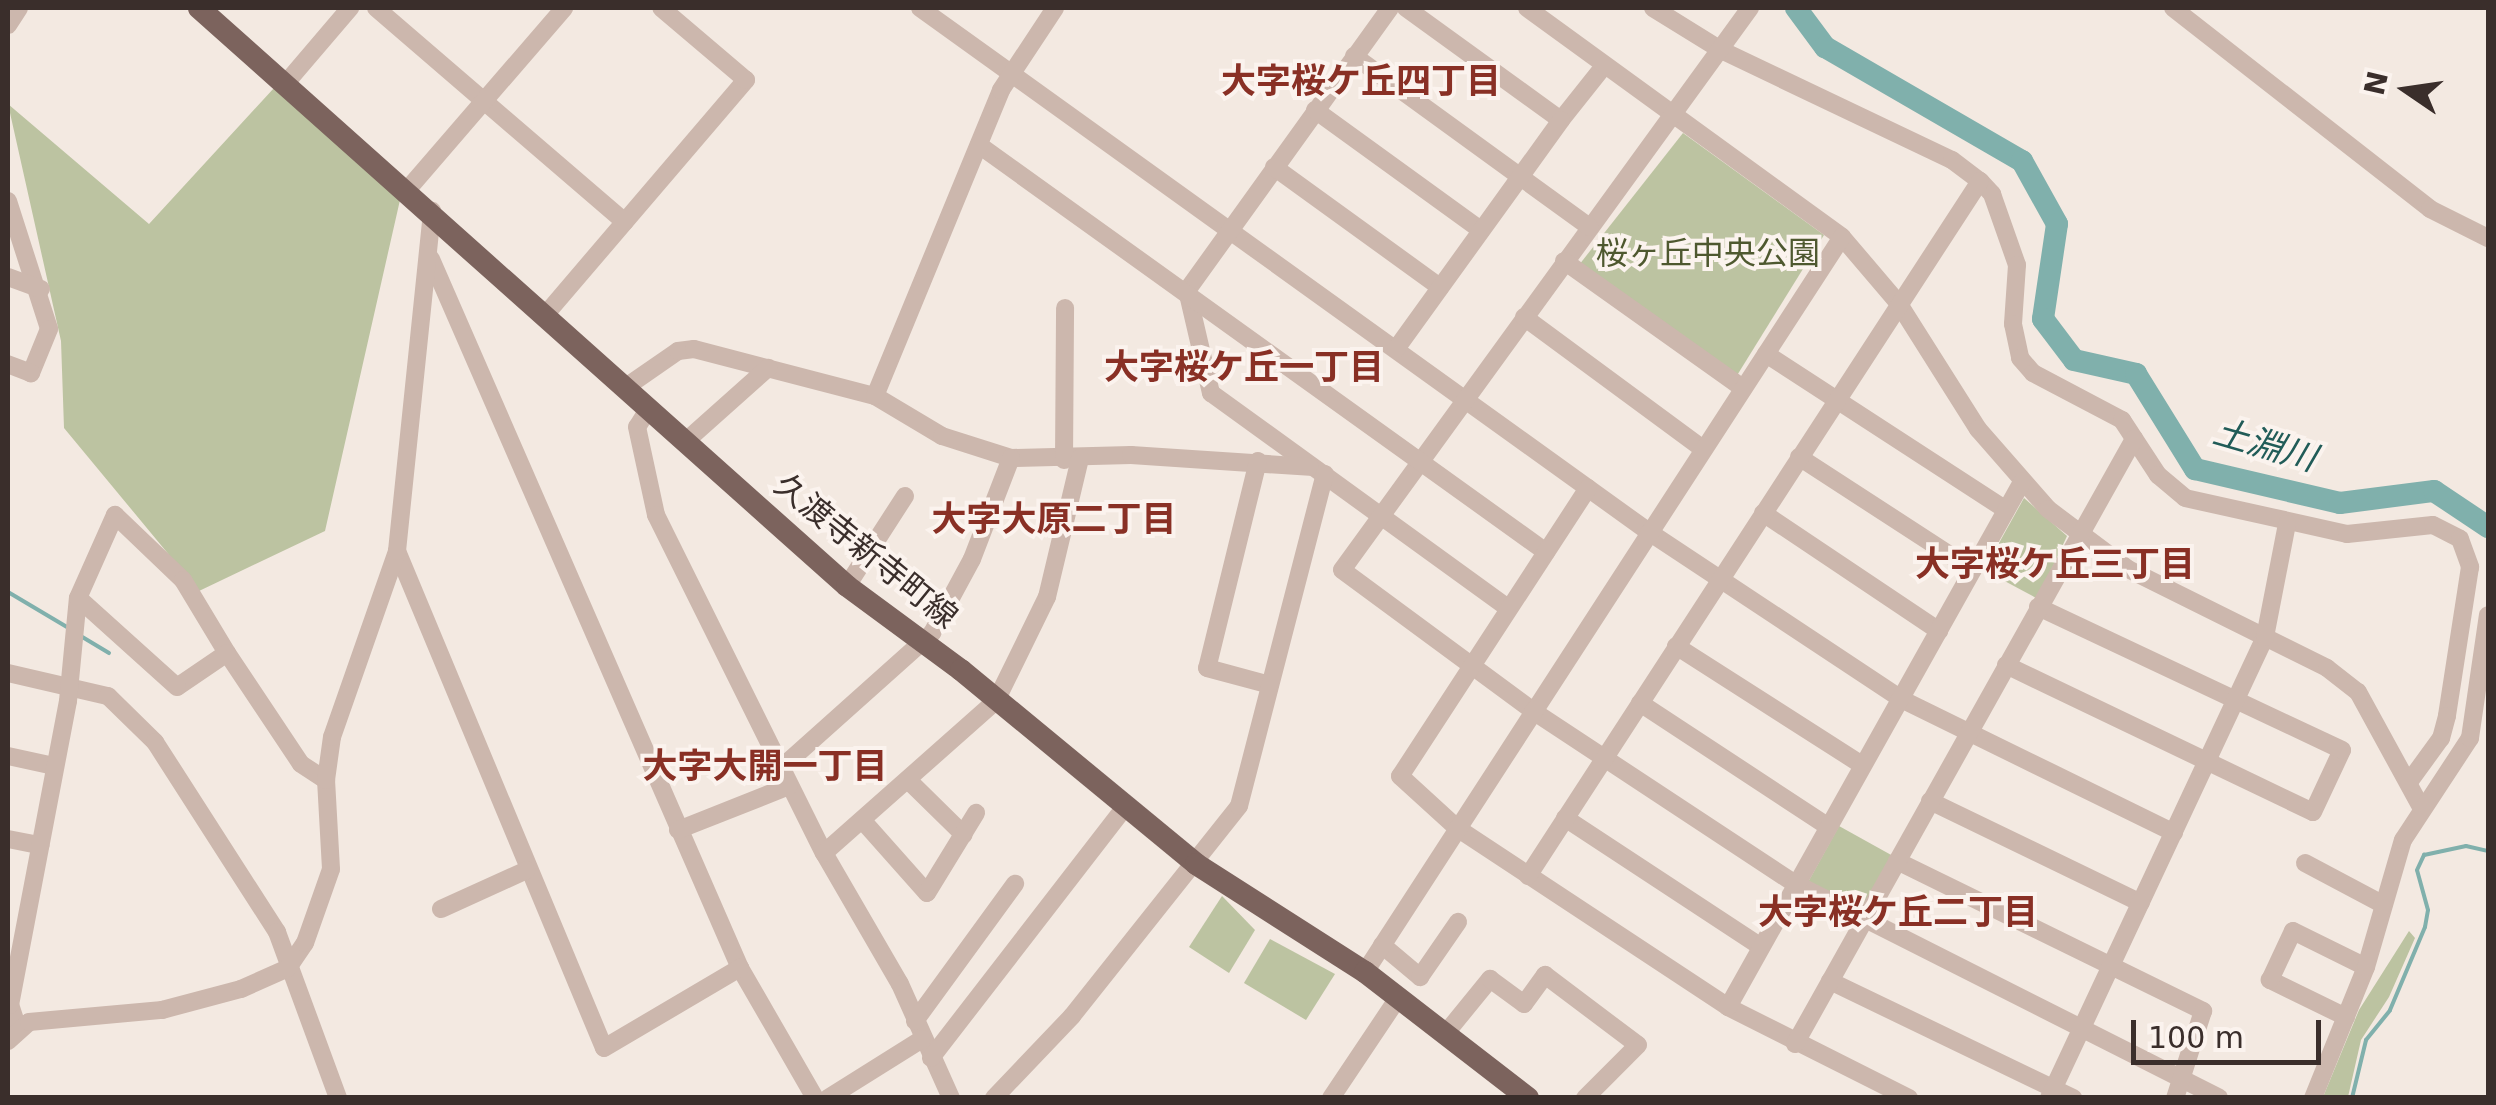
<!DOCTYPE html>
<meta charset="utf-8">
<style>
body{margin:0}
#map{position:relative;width:2496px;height:1105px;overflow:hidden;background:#f3e9e1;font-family:"DejaVu Sans","Noto Sans JP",sans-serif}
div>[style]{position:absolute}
.green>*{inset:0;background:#bcc3a1}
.stream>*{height:4px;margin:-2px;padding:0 2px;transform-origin:2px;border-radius:2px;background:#80b0ac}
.river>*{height:22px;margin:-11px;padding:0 11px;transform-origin:11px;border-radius:11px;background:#80b0ac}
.minor>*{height:18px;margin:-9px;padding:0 9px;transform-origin:9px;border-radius:9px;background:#ccb7ad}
.major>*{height:22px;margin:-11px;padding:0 11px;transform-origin:11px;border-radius:11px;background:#7c635d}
span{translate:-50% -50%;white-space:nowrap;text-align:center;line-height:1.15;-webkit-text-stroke:8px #fbf3ee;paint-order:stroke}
.park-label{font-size:32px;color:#4e582f}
.street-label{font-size:32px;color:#3a2e2b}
.neighbourhood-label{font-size:35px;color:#893025;font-weight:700}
.water-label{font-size:35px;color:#215c58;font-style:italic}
.frame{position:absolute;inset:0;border:10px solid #3a2e2b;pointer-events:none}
.north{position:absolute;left:2356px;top:40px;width:100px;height:100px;-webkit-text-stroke:8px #fbf3ee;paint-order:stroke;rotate:283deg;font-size:28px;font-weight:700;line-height:40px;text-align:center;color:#3a2e2b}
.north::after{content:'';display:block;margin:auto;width:35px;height:45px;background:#3a2e2b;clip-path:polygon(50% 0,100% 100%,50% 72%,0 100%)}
.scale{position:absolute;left:2131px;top:1020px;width:190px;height:45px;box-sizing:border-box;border:5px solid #3a2e2b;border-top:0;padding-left:12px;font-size:30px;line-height:35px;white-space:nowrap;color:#3a2e2b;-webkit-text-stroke:8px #fbf3ee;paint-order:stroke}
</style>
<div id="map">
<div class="green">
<div style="clip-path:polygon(274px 88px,400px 200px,325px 531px,199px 591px,64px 428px,61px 341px,8px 104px,149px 224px)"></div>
<div style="clip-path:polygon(1683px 133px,1824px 235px,1736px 377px,1579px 265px)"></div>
<div style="clip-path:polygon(2024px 498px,2067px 536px,2038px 599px,1984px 570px)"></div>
<div style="clip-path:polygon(1839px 826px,1893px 856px,1861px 914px,1807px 884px)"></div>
<div style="clip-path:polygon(1222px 896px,1255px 930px,1229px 973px,1189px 947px)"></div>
<div style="clip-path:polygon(2409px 931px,2415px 938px,2389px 997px,2361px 1040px,2348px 1097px,2323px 1097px,2359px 1010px)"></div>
<div style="clip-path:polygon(1270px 939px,1335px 974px,1306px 1020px,1244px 983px)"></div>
</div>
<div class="stream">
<div style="left:8px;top:592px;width:69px;rotate:30.7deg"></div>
<div style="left:79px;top:635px;width:35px;rotate:31deg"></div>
<div style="left:2352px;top:1098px;width:60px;rotate:-76.4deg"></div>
<div style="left:2366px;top:1040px;width:38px;rotate:-51deg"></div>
<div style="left:2390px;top:1010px;width:90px;rotate:-67.1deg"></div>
<div style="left:2425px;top:927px;width:17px;rotate:-80deg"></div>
<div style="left:2428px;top:910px;width:41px;rotate:-105.4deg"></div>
<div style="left:2417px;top:870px;width:17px;rotate:-65deg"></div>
<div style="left:2424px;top:855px;width:43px;rotate:-12.1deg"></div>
<div style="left:2466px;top:846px;width:23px;rotate:13deg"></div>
</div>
<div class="river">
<div style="left:1796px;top:8px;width:49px;rotate:53.4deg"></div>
<div style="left:1825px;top:47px;width:228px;rotate:30.1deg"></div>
<div style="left:2022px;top:161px;width:72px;rotate:60.9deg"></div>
<div style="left:2057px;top:224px;width:96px;rotate:98.4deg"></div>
<div style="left:2043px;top:319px;width:51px;rotate:52.9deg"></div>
<div style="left:2074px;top:360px;width:64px;rotate:12.7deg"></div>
<div style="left:2136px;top:374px;width:112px;rotate:58.2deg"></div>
<div style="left:2195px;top:469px;width:149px;rotate:13.2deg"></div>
<div style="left:2340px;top:503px;width:95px;rotate:-7.3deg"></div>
<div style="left:2434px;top:491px;width:65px;rotate:33.7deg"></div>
</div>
<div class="minor">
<div style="left:376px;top:8px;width:328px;rotate:40.7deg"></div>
<div style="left:920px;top:8px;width:898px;rotate:35.71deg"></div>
<div style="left:1649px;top:532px;width:302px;rotate:33.5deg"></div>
<div style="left:1901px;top:699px;width:304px;rotate:26.1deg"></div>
<div style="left:1390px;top:8px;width:347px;rotate:125.7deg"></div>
<div style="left:1187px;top:290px;width:106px;rotate:76.9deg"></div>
<div style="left:1211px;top:393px;width:367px;rotate:35.9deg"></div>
<div style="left:1406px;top:8px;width:191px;rotate:35.9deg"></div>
<div style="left:1561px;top:120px;width:69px;rotate:-51.5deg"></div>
<div style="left:1527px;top:8px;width:389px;rotate:36deg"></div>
<div style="left:1842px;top:237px;width:88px;rotate:49.6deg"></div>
<div style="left:1899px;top:304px;width:148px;rotate:57.7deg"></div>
<div style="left:1978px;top:429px;width:106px;rotate:48.8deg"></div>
<div style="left:2048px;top:509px;width:100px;rotate:36.9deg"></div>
<div style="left:2128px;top:569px;width:222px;rotate:26.4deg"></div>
<div style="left:2327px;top:668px;width:39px;rotate:38deg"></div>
<div style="left:2358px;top:692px;width:133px;rotate:61.3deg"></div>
<div style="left:1653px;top:8px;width:80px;rotate:31.7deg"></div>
<div style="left:1721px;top:50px;width:256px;rotate:25.5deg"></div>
<div style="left:1952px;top:160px;width:35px;rotate:37deg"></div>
<div style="left:1980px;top:181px;width:18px;rotate:47deg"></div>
<div style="left:1992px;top:194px;width:75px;rotate:70.6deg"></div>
<div style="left:2017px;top:265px;width:59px;rotate:93.9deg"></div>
<div style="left:2013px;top:324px;width:35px;rotate:78deg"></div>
<div style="left:2020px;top:358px;width:20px;rotate:49deg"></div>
<div style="left:2033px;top:373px;width:101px;rotate:27.8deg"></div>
<div style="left:2122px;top:420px;width:66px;rotate:56.8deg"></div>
<div style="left:2158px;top:475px;width:35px;rotate:40deg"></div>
<div style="left:2185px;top:498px;width:166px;rotate:12.5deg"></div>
<div style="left:2347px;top:534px;width:86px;rotate:-6deg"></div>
<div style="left:2433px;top:525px;width:30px;rotate:27deg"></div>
<div style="left:2460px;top:539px;width:30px;rotate:70deg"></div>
<div style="left:2470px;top:567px;width:151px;rotate:98.8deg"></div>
<div style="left:2447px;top:716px;width:23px;rotate:105deg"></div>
<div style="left:2441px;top:738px;width:54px;rotate:126deg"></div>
<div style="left:1750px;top:8px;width:694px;rotate:125.98deg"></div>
<div style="left:1342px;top:570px;width:237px;rotate:36.4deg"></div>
<div style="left:1533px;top:711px;width:313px;rotate:33.4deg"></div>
<div style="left:1794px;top:883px;width:476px;rotate:26.8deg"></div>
<div style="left:2173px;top:8px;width:326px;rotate:38deg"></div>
<div style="left:2430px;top:209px;width:65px;rotate:26.6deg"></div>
<div style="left:8px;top:25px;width:20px;rotate:-57deg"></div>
<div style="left:1354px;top:56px;width:291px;rotate:36deg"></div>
<div style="left:286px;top:83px;width:99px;rotate:-49.5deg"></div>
<div style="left:1315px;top:110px;width:205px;rotate:35.9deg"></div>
<div style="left:979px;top:145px;width:698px;rotate:35.67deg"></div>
<div style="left:1274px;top:167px;width:205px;rotate:35.9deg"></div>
<div style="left:408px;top:189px;width:239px;rotate:-49.2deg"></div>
<div style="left:8px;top:201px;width:134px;rotate:72.2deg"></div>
<div style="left:49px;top:329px;width:48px;rotate:112.2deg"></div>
<div style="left:31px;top:373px;width:25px;rotate:-159deg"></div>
<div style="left:431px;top:259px;width:773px;rotate:66.45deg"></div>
<div style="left:740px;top:968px;width:150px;rotate:60deg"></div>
<div style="left:1564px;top:261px;width:219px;rotate:35.4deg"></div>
<div style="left:8px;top:277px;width:35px;rotate:20deg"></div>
<div style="left:546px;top:314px;width:308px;rotate:-49.5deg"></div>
<div style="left:746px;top:80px;width:111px;rotate:-139.7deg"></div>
<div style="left:1524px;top:317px;width:222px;rotate:36.4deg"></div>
<div style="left:1396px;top:349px;width:282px;rotate:-54.2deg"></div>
<div style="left:1766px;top:354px;width:286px;rotate:33deg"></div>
<div style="left:626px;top:387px;width:63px;rotate:-34.7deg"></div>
<div style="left:678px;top:351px;width:16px;rotate:-7deg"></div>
<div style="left:694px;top:349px;width:187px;rotate:14.6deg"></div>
<div style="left:875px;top:396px;width:78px;rotate:30.8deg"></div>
<div style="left:942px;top:436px;width:72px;rotate:17.7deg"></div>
<div style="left:1011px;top:458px;width:120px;rotate:-1.4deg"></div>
<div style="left:1131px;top:455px;width:179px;rotate:3.8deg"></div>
<div style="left:875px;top:396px;width:331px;rotate:-67.6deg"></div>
<div style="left:1001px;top:90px;width:98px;rotate:-56.6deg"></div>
<div style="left:649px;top:408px;width:22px;rotate:122deg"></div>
<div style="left:637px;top:427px;width:90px;rotate:77.8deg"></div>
<div style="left:656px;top:515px;width:377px;rotate:63.6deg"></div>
<div style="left:824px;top:853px;width:151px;rotate:59.9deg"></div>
<div style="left:900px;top:984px;width:125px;rotate:65.9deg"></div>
<div style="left:686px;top:441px;width:110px;rotate:-41.7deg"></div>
<div style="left:1799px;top:457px;width:207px;rotate:33deg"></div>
<div style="left:1064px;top:460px;width:152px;rotate:-89.6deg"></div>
<div style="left:1258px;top:461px;width:213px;rotate:103.8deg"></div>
<div style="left:1207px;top:668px;width:65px;rotate:15.1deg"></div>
<div style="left:1588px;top:488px;width:344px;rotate:123.1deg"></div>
<div style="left:1400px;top:776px;width:77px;rotate:42.4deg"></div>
<div style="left:1457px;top:828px;width:325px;rotate:33.4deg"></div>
<div style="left:1728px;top:1007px;width:203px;rotate:26.7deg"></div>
<div style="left:1763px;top:513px;width:212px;rotate:33.8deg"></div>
<div style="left:397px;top:551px;width:538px;rotate:67.39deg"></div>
<div style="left:604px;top:1048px;width:158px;rotate:-30.5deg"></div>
<div style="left:847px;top:586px;width:107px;rotate:-57.2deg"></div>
<div style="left:1676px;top:646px;width:221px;rotate:32.6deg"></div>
<div style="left:227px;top:653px;width:133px;rotate:56.3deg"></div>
<div style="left:301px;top:764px;width:30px;rotate:33deg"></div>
<div style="left:2006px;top:665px;width:340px;rotate:25.6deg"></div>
<div style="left:2313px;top:812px;width:68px;rotate:-64.9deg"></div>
<div style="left:2342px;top:750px;width:336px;rotate:-154.8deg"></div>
<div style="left:8px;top:673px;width:103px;rotate:13deg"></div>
<div style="left:108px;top:696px;width:66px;rotate:44.4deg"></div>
<div style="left:155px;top:742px;width:226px;rotate:57.3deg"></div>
<div style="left:277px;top:932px;width:177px;rotate:69.8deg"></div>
<div style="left:1640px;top:703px;width:224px;rotate:33.3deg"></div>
<div style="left:8px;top:756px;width:47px;rotate:12.3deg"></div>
<div style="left:780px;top:769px;width:204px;rotate:-41.8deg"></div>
<div style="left:932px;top:633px;width:84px;rotate:-61.6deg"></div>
<div style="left:972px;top:559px;width:108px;rotate:-68.9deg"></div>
<div style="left:908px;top:780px;width:78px;rotate:44.5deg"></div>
<div style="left:1930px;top:801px;width:234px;rotate:25.8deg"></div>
<div style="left:1565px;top:818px;width:233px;rotate:33.3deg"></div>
<div style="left:863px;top:821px;width:96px;rotate:48.4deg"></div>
<div style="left:927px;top:893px;width:94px;rotate:-58.5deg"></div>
<div style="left:678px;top:830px;width:119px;rotate:-21.6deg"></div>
<div style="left:8px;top:839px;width:33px;rotate:11deg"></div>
<div style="left:824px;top:853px;width:230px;rotate:-41.5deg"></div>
<div style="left:996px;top:701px;width:116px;rotate:-63.9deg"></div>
<div style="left:1047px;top:597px;width:143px;rotate:-76.6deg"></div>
<div style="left:1897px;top:861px;width:341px;rotate:26.1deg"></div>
<div style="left:2203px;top:1011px;width:91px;rotate:107.8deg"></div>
<div style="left:2305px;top:863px;width:89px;rotate:28deg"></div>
<div style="left:1528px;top:876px;width:829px;rotate:-56.96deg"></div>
<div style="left:441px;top:909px;width:94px;rotate:-24.4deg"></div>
<div style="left:1382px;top:945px;width:50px;rotate:40.1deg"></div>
<div style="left:1420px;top:977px;width:67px;rotate:-55.4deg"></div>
<div style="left:1365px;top:972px;width:876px;rotate:-57.02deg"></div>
<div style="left:1830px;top:981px;width:270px;rotate:25.7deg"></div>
<div style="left:1728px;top:1007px;width:602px;rotate:-60.75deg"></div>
<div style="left:2346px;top:1017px;width:85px;rotate:-154deg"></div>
<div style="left:2270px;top:980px;width:54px;rotate:-64.9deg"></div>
<div style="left:2293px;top:931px;width:81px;rotate:26.3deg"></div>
<div style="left:915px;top:1021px;width:170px;rotate:-53.9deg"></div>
<div style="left:18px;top:1029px;width:25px;rotate:-108deg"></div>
<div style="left:10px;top:1005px;width:309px;rotate:-79.2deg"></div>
<div style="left:68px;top:701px;width:103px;rotate:-84.5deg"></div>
<div style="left:78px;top:598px;width:91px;rotate:-66deg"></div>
<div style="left:115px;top:515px;width:94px;rotate:43.7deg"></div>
<div style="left:183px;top:580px;width:85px;rotate:58.9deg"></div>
<div style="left:227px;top:653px;width:60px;rotate:145.8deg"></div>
<div style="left:177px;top:687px;width:133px;rotate:-138deg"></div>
<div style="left:1446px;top:1033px;width:70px;rotate:-50.8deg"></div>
<div style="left:1490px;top:979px;width:42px;rotate:36.3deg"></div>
<div style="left:1524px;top:1004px;width:36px;rotate:-54deg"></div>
<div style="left:1545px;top:975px;width:116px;rotate:37deg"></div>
<div style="left:1638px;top:1045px;width:75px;rotate:135deg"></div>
<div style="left:8px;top:1041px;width:28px;rotate:-42deg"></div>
<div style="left:29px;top:1022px;width:134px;rotate:-5.2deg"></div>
<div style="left:162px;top:1010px;width:82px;rotate:-14.9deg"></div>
<div style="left:241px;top:989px;width:51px;rotate:-24.1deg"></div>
<div style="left:288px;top:968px;width:30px;rotate:-56deg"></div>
<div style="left:305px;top:943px;width:78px;rotate:-70.6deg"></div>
<div style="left:331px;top:869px;width:89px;rotate:-93.2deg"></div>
<div style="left:326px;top:780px;width:43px;rotate:-82.1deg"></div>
<div style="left:332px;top:737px;width:197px;rotate:-70.7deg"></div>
<div style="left:397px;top:551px;width:342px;rotate:-84.1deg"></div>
<div style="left:1795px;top:1044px;width:694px;rotate:-60.74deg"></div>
<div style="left:931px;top:1058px;width:316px;rotate:-52.3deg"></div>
<div style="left:828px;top:1098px;width:111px;rotate:-32.1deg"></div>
<div style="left:994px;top:1098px;width:113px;rotate:-46.4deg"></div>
<div style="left:1072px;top:1016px;width:268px;rotate:-51.5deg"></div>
<div style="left:1239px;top:806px;width:343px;rotate:-75.5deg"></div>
<div style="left:1331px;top:1098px;width:120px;rotate:-56.2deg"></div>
<div style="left:2049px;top:1098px;width:509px;rotate:-64.89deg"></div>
<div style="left:2265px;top:637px;width:115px;rotate:-79deg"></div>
<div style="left:2313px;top:1098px;width:141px;rotate:-68deg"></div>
<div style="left:2366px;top:967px;width:132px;rotate:-73.8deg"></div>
<div style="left:2403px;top:840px;width:122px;rotate:-56.7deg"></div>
<div style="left:2470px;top:738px;width:124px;rotate:-81.7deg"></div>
</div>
<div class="major">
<div style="left:199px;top:8px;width:868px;rotate:41.73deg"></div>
<div style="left:847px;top:586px;width:142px;rotate:36.4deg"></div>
<div style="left:961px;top:670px;width:305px;rotate:39.5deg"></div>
<div style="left:1196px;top:864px;width:201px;rotate:32.6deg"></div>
<div style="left:1365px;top:972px;width:206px;rotate:37.7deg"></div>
</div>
<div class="park-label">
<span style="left:1708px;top:253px">桜ヶ丘中央公園</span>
</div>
<div class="street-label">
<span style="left:866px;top:551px;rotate:39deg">久渡寺新寺町線</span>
</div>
<div class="neighbourhood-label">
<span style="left:1361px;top:81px">大字桜ケ丘四丁目</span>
<span style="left:1244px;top:367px">大字桜ケ丘一丁目</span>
<span style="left:1054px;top:519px">大字大原二丁目</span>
<span style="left:2055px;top:564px">大字桜ケ丘三丁目</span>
<span style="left:765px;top:766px">大字大開一丁目</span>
<span style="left:1898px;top:912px">大字桜ケ丘二丁目</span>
</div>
<div class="water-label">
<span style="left:2265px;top:445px;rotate:16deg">土淵川</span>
</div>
<div class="frame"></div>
<div class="north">N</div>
<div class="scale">100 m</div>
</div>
